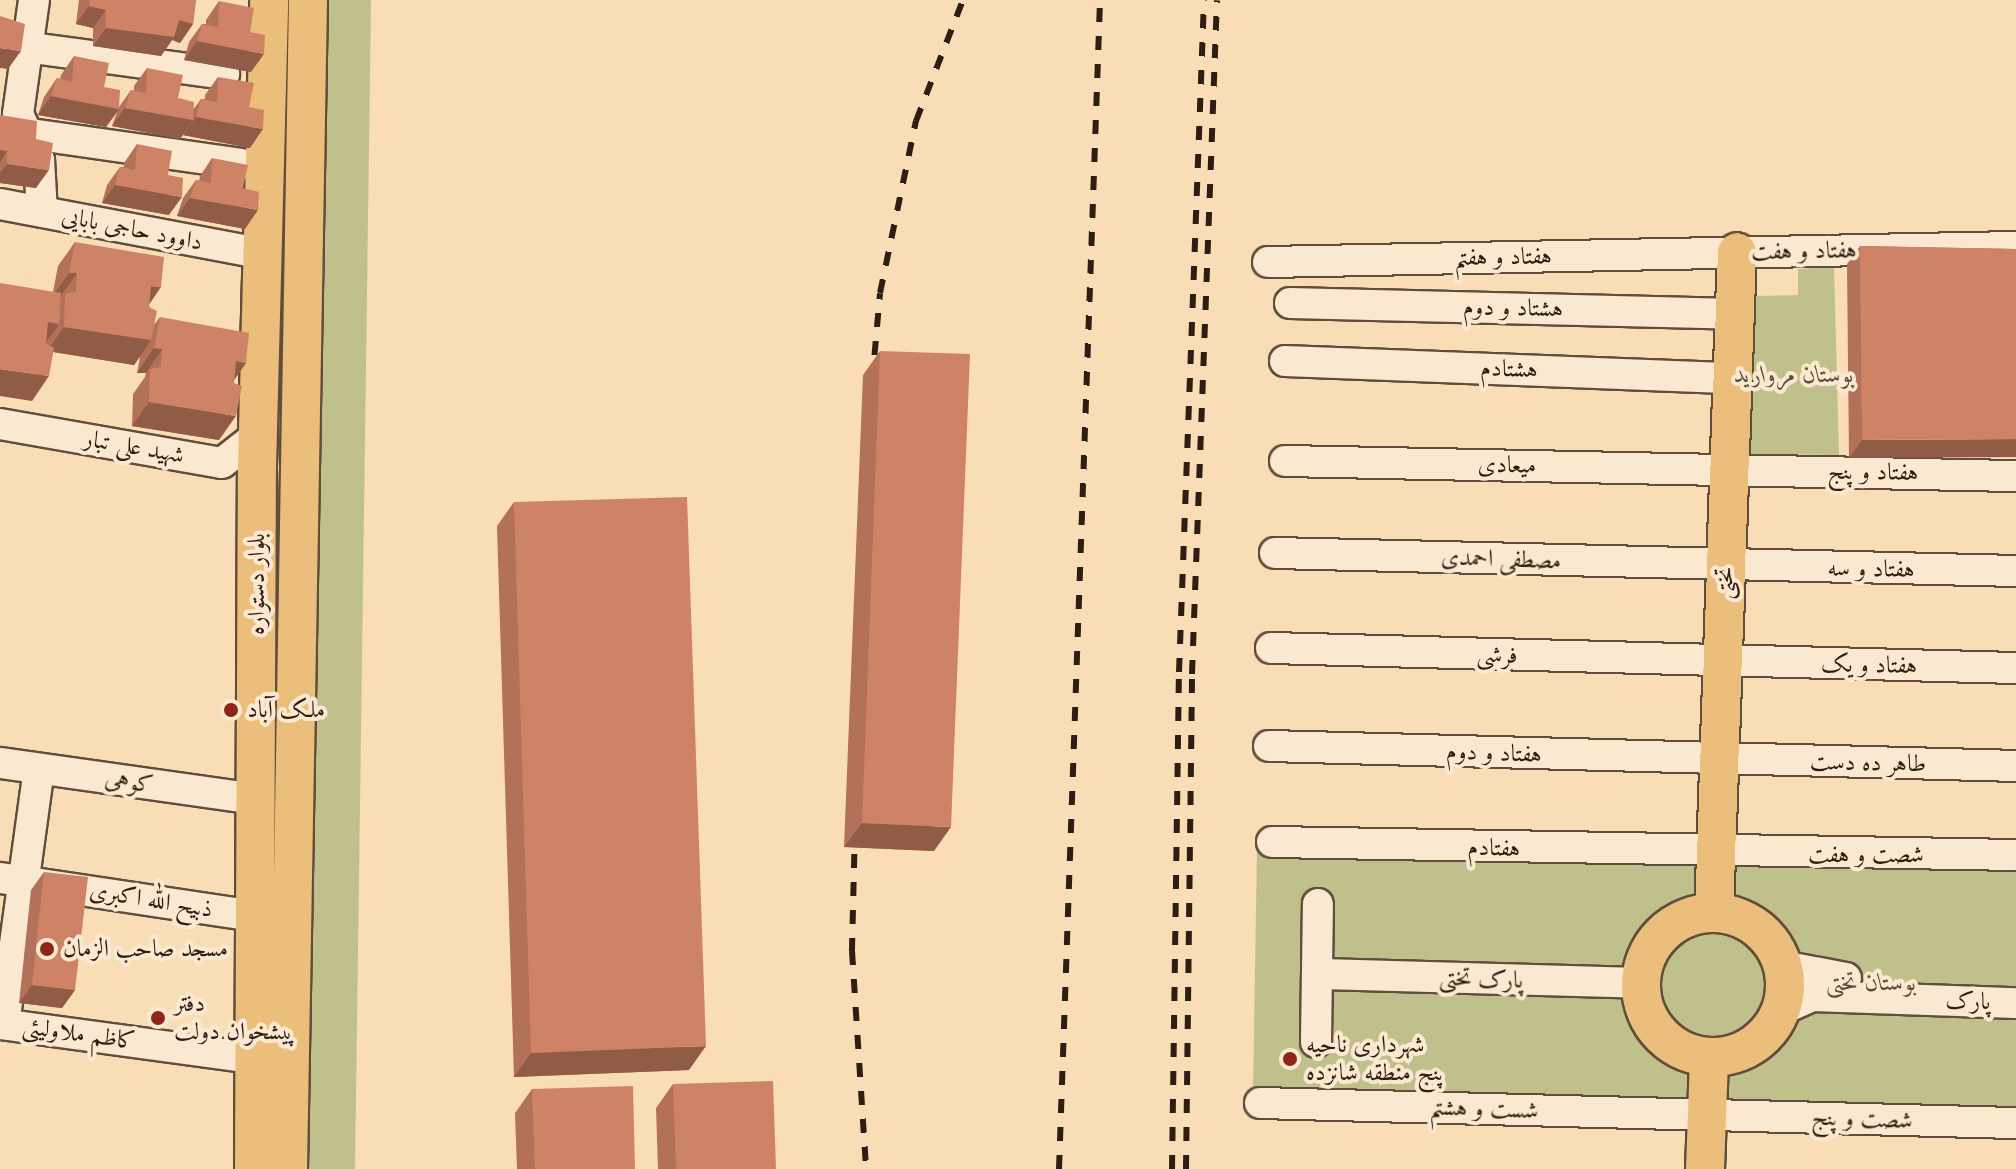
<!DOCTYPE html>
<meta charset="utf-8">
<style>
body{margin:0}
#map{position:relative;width:2016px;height:1169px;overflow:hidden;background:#f8ddb6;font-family:Cardo,Amiri,serif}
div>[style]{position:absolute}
.green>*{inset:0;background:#c0c08c}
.roads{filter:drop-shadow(2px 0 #604d3b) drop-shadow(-2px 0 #604d3b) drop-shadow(0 2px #604d3b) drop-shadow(0 -2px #604d3b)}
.minor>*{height:30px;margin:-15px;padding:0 15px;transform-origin:15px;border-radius:15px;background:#fae9d0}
.major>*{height:38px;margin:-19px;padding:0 19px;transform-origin:19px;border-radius:19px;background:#ecbe7b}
.major>.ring{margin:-19px;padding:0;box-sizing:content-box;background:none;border:38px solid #ecbe7b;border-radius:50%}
.rail>*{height:6px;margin-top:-3px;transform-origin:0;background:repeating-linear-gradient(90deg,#2e1d12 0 14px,transparent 0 28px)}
.wall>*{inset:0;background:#b27158}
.shaded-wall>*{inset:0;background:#915c47}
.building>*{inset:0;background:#cf8366}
.dots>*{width:22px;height:22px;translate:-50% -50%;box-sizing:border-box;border:4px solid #fae9d0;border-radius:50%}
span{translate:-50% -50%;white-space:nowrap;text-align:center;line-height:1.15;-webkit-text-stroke:8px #fae9d0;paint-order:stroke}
.street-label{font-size:24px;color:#2e1d12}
.park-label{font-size:24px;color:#5a4e37;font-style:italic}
.poi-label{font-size:24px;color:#2e1d12}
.left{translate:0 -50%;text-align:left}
</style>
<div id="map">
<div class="green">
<div style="clip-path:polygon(326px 0,371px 0,355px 1169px,306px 1169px)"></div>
<div style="clip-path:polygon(1834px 267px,1839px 455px,1748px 454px,1753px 296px,1798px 295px,1798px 269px)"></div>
<div style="clip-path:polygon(1257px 849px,2016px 863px,2016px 1108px,1253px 1094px)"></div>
</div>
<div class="roads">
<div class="minor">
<div style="left:34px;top:0;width:115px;rotate:98deg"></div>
<div style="left:18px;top:114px;width:51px;rotate:65.5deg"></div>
<div style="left:39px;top:160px;width:52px;rotate:86.7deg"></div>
<div style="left:25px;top:47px;width:201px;rotate:7.7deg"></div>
<div style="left:31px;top:134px;width:212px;rotate:8.1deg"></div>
<div style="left:0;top:204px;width:269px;rotate:10.7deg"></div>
<div style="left:1268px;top:262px;width:748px;rotate:-1.15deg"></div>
<div style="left:1290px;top:303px;width:445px;rotate:1.4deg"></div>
<div style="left:1285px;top:361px;width:447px;rotate:2.2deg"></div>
<div style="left:0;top:424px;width:225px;rotate:10deg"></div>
<div style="left:222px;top:463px;width:47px;rotate:-38.1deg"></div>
<div style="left:1285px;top:461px;width:731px;rotate:1.18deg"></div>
<div style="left:1275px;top:553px;width:741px;rotate:1.39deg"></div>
<div style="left:1271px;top:648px;width:745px;rotate:1.54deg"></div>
<div style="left:1269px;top:746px;width:747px;rotate:1.53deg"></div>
<div style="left:0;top:763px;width:260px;rotate:8deg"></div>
<div style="left:1272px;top:842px;width:744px;rotate:1deg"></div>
<div style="left:0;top:878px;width:258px;rotate:8.5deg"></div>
<div style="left:1782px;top:966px;width:65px;rotate:10.6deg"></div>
<div style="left:1322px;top:974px;width:318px;rotate:1.6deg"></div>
<div style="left:1781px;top:1010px;width:34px;rotate:-24deg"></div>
<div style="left:1812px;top:996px;width:204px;rotate:2deg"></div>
<div style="left:0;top:1024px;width:255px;rotate:7.7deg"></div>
<div style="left:4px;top:1024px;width:257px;rotate:-82.2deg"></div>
<div style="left:1316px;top:1042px;width:138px;rotate:-89.2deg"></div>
<div style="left:1260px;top:1103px;width:756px;rotate:1.52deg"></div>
</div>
<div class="major">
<div style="left:1714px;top:913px;width:661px;rotate:-88.01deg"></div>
<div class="ring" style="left:1641px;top:913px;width:106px;height:106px"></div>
<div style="left:254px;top:1169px;width:702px;rotate:-89.76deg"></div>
<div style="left:257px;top:467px;width:467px;rotate:-88.5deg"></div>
<div style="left:288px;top:1169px;width:1169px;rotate:-89.02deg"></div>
<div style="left:1705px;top:1169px;width:111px;rotate:-87.9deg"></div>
</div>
</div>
<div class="rail">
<div style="left:872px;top:383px;width:90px;rotate:-84.9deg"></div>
<div style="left:880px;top:293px;width:176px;rotate:-78.2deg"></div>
<div style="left:916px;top:121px;width:130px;rotate:-68.8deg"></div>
<div style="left:855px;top:826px;width:125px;rotate:91.4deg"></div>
<div style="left:852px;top:951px;width:218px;rotate:86.3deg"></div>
<div style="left:1059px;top:1169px;width:1170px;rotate:-87.99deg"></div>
<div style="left:1172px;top:1169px;width:497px;rotate:-89.2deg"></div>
<div style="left:1179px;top:672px;width:672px;rotate:-87.87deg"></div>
<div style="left:1186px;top:1169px;width:495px;rotate:-89.3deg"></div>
<div style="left:1192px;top:674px;width:674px;rotate:-87.88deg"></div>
</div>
<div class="wall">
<div style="clip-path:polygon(79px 0,196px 0,193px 24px,180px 43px,172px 40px,161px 56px,93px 46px,93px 28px,76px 24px)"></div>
<div style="clip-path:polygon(219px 1px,250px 32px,251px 72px,184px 60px,189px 42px,202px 24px,206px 24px,206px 20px)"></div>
<div style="clip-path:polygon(74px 56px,104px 87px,119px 107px,131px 90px,134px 91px,134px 86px,147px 68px,178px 98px,193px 110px,201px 99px,205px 99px,205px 95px,218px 77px,249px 107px,250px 148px,183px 135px,184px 133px,180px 139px,112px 126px,117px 112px,106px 127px,38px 115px,44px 97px,57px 78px,60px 79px,61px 75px)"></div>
<div style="clip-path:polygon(0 115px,36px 188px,0 183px)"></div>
<div style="clip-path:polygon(137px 144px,168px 175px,169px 215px,102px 203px,107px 185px,120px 167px,124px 167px,124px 163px)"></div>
<div style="clip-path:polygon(212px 158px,243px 188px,245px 229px,177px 216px,183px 198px,196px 180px,199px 181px,200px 176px)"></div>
<div style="clip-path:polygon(75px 242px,149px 305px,154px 325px,160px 317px,246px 363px,234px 380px,219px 440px,132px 426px,133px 394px,145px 377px,146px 373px,137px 373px,140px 357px,134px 365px,53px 352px,32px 401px,58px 266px)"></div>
<div style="clip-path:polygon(1860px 246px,2016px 249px,1849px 458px,1847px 264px)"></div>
<div style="clip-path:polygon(880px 351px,934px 851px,844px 847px,863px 375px)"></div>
<div style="clip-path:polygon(514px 502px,689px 1070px,514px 1077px,497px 526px)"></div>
<div style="clip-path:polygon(44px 872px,75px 990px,62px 1008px,19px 1003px,31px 890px)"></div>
<div style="clip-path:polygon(673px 1084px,776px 1169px,658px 1169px,656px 1108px)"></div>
<div style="clip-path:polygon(532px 1089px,635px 1169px,517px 1169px,515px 1113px)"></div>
</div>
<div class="shaded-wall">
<div style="clip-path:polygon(89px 6px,106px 10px,93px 28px,76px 24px)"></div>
<div style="clip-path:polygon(179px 20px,193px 24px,180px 43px,172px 40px,161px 56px,93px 46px,106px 28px)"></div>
<div style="clip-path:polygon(197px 41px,264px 54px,251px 72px,184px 60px)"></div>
<div style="clip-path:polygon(0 48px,21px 51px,8px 69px,0 68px)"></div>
<div style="clip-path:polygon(51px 96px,119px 109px,106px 127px,38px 115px)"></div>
<div style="clip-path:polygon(125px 108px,193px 120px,180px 139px,112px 126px)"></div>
<div style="clip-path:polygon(196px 117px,263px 129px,250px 148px,183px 135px)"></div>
<div style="clip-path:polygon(0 150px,7px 151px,0 162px)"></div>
<div style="clip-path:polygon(7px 164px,49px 170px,36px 188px,0 183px,0 173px)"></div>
<div style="clip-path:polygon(115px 185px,182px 197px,169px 215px,102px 203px)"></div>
<div style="clip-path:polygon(190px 198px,258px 210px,245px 229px,177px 216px)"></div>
<div style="clip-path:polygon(69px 273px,77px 273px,60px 297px,52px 297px)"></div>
<div style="clip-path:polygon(151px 286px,161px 287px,144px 312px)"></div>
<div style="clip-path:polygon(48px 322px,59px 324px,42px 348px)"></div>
<div style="clip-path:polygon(64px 327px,151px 340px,134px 365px,47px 351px)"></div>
<div style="clip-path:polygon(154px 348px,162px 349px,146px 373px,137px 373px)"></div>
<div style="clip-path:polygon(236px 361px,246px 363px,229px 387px)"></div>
<div style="clip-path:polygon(0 369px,49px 376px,32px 401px,0 396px)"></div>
<div style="clip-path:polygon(149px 402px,236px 416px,219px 440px,132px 426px)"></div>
<div style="clip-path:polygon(2016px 439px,2016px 457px,1849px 458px,1862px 440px)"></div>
<div style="clip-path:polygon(862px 823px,951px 827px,934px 851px,844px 847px)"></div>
<div style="clip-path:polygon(32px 985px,75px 990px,62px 1008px,19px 1003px)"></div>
<div style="clip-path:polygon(706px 1046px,689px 1070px,514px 1077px,531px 1053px)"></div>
</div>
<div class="building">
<div style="clip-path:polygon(90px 0,196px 0,193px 24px,179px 20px,174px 37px,106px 28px,106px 10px,89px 6px)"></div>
<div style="clip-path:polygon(219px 1px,254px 8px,250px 32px,265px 35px,264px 54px,197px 41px,202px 24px,218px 27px)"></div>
<div style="clip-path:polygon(0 16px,25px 24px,21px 51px,0 48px)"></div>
<div style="clip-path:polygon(74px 56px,109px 63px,104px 87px,120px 90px,119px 109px,51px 96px,57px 78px,72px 82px)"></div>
<div style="clip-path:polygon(147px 68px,183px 75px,178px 98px,194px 102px,193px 120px,125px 108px,131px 90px,146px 93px)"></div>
<div style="clip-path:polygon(218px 77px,254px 83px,249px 107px,264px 110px,263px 129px,196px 117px,201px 99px,217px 102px)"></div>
<div style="clip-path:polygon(0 115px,37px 121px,36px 139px,53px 143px,49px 170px,7px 164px,7px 151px,0 150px)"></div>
<div style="clip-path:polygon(137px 144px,172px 151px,168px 175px,183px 178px,182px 197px,115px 185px,120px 167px,135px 170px)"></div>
<div style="clip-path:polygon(212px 158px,248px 165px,243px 188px,259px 192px,258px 210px,190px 198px,196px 180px,211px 183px)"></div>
<div style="clip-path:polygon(75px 242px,164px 257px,161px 287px,151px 286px,149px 307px,157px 311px,151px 340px,64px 327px,65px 294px,76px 292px,77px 273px,69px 273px)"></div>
<div style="clip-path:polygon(1860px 246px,2016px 249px,2016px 439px,1862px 440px)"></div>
<div style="clip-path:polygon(0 283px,61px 293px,59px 324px,48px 322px,46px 344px,54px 348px,49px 376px,0 369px)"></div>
<div style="clip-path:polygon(160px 317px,249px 333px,246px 363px,236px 361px,234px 383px,242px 386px,236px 416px,149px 402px,150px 369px,161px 367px,162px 349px,154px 348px)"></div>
<div style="clip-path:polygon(880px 351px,970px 354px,951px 827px,862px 823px)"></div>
<div style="clip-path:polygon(687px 497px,706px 1046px,531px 1053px,514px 502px)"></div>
<div style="clip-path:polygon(44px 872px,88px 877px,75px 990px,32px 985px)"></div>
<div style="clip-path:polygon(773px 1081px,776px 1169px,676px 1169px,673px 1084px)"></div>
<div style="clip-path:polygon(633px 1086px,635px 1169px,535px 1169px,532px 1089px)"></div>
</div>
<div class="dots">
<div style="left:231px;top:710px;background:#8f2418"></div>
<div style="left:47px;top:949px;background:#8f2418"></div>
<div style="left:158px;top:1018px;background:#8f2418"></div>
<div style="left:1290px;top:1059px;background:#8f2418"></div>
</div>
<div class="street-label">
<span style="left:132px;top:229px;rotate:11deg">داوود حاجی بابایی</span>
<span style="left:1804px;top:251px;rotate:-1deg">هفتاد و هفت</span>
<span style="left:1503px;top:257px;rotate:-1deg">هفتاد و هفتم</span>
<span style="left:1513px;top:308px;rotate:1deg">هشتاد و دوم</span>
<span style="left:1509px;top:369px;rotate:2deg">هشتادم</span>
<span style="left:134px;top:447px;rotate:10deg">شهید علی تبار</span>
<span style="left:1507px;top:465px;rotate:1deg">میعادی</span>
<span style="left:1873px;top:472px;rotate:1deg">هفتاد و پنج</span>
<span style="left:1501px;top:559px;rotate:2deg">مصطفی احمدی</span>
<span style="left:1871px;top:569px;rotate:1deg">هفتاد و سه</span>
<span style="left:1725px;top:583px;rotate:-88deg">تختی</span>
<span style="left:257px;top:584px;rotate:-90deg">بلوار دستواره</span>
<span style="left:1497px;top:655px;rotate:2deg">فرشی</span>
<span style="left:1869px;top:665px;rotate:1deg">هفتاد و یک</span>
<span style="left:1494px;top:753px;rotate:2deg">هفتاد و دوم</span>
<span style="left:1868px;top:763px;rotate:1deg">طاهر ده دست</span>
<span style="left:129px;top:782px;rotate:8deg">کوهی</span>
<span style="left:1494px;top:848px;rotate:2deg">هفتادم</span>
<span style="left:1866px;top:855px">شصت و هفت</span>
<span style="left:151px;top:900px;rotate:9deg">ذبیح الله اکبری</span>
<span style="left:1481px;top:979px;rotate:2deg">پارک تختی</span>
<span style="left:1968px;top:1001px;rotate:2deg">پارک</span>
<span style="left:79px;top:1034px;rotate:8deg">کاظم ملاولیئی</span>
<span style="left:1484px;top:1109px;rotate:2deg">شست و هشتم</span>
<span style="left:1862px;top:1119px;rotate:2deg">شصت و پنج</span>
</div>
<div class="park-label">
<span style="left:1794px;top:375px">بوستان مروارید</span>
<span style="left:1871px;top:983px">بوستان تختی</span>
</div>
<div class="poi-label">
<span class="left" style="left:247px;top:710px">ملک آباد</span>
<span class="left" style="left:63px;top:949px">مسجد صاحب الزمان</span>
<span class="left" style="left:174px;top:1018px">دفتر<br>پیشخوان دولت</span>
<span class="left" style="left:1306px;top:1059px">شهرداری ناحیه<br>پنج منطقه شانزده</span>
</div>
</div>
